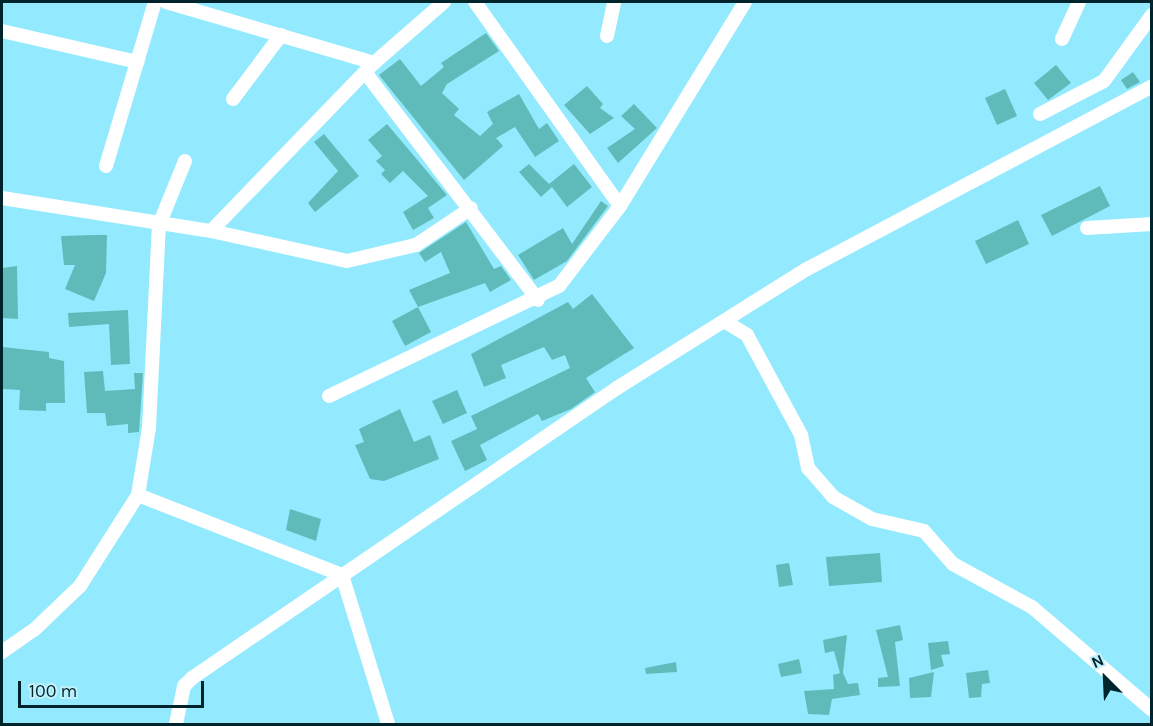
<!DOCTYPE html>
<style>
body{margin:0}
#map{position:relative;width:1153px;height:726px;overflow:hidden;background:#93eafe;font-family:Karla,sans-serif}
div>[style]{position:absolute}
.building>*{inset:0;background:#5fbbba}
.minor>*{height:14px;margin:-7px;padding:0 7px;transform-origin:7px;border-radius:7px;background:#fff}
span{translate:-50% -50%;white-space:nowrap;text-align:center;line-height:1.15;-webkit-text-stroke:4.5px #c0f1fd;paint-order:stroke}
.frame{position:absolute;inset:0;border:3px solid #00242c;pointer-events:none}
.north{position:absolute;left:1075px;top:648px;width:60px;height:60px;-webkit-text-stroke:4px #c0f1fd;paint-order:stroke;rotate:336deg;font-size:16px;font-weight:700;line-height:24px;text-align:center;color:#00242c}
.north::after{content:'';display:block;margin:auto;width:21px;height:27px;background:#00242c;clip-path:polygon(50% 0,100% 100%,50% 72%,0 100%)}
.scale{position:absolute;left:18px;top:681px;width:186px;height:27px;box-sizing:border-box;border:3px solid #00242c;border-top:0;padding-left:8px;font-size:18px;line-height:21px;white-space:nowrap;color:#00242c;-webkit-text-stroke:4px #c0f1fd;paint-order:stroke}
</style>
<div id="map">
<div class="building">
<div style="clip-path:polygon(486px 33px,499px 51px,447px 84px,442px 93px,459px 109px,454px 115px,480px 136px,493px 124px,487px 112px,519px 94px,539px 129px,547px 123px,559px 141px,535px 157px,515px 127px,496px 138px,503px 146px,464px 180px,379px 75px,400px 59px,421px 86px,444px 67px,441px 63px)"></div>
<div style="clip-path:polygon(1056px 65px,1071px 83px,1048px 100px,1034px 83px)"></div>
<div style="clip-path:polygon(1133px 72px,1140px 82px,1127px 89px,1121px 80px)"></div>
<div style="clip-path:polygon(587px 86px,603px 104px,600px 108px,614px 118px,590px 134px,564px 105px)"></div>
<div style="clip-path:polygon(1005px 89px,1017px 116px,997px 125px,985px 98px)"></div>
<div style="clip-path:polygon(634px 104px,657px 128px,618px 163px,607px 148px,635px 129px,621px 116px)"></div>
<div style="clip-path:polygon(387px 124px,447px 195px,428px 208px,434px 218px,413px 230px,403px 212px,428px 196px,403px 171px,390px 183px,381px 174px,385px 170px,376px 161px,382px 156px,368px 140px)"></div>
<div style="clip-path:polygon(324px 134px,359px 176px,315px 212px,308px 203px,338px 171px,314px 142px)"></div>
<div style="clip-path:polygon(529px 164px,549px 184px,574px 164px,592px 187px,567px 207px,552px 187px,541px 197px,519px 172px)"></div>
<div style="clip-path:polygon(1100px 186px,1110px 206px,1052px 236px,1041px 215px)"></div>
<div style="clip-path:polygon(601px 201px,608px 206px,567px 261px,534px 280px,518px 255px,563px 228px,572px 244px)"></div>
<div style="clip-path:polygon(1018px 220px,1029px 244px,986px 264px,975px 241px)"></div>
<div style="clip-path:polygon(466px 222px,494px 269px,501px 266px,511px 280px,490px 292px,485px 283px,418px 307px,409px 290px,450px 273px,441px 252px,425px 262px,419px 253px)"></div>
<div style="clip-path:polygon(92px 235px,107px 235px,106px 273px,94px 301px,65px 289px,75px 265px,64px 265px,61px 236px)"></div>
<div style="clip-path:polygon(17px 266px,18px 319px,2px 318px,2px 268px)"></div>
<div style="clip-path:polygon(592px 294px,634px 348px,586px 378px,595px 392px,571px 409px,542px 421px,538px 414px,480px 445px,487px 460px,465px 471px,451px 441px,477px 429px,471px 416px,570px 368px,565px 355px,552px 360px,544px 347px,501px 365px,506px 378px,484px 387px,471px 354px,568px 302px,573px 309px)"></div>
<div style="clip-path:polygon(418px 307px,431px 332px,405px 346px,392px 321px)"></div>
<div style="clip-path:polygon(128px 310px,130px 364px,111px 365px,109px 324px,69px 327px,68px 313px)"></div>
<div style="clip-path:polygon(2px 347px,49px 352px,49px 358px,64px 361px,65px 403px,46px 403px,46px 411px,19px 410px,20px 390px,2px 389px)"></div>
<div style="clip-path:polygon(103px 371px,105px 391px,135px 389px,134px 373px,143px 373px,139px 432px,128px 433px,128px 424px,107px 426px,105px 413px,87px 413px,84px 372px)"></div>
<div style="clip-path:polygon(457px 390px,467px 413px,443px 424px,432px 401px)"></div>
<div style="clip-path:polygon(400px 409px,414px 442px,430px 435px,439px 459px,384px 481px,370px 479px,355px 445px,364px 442px,359px 429px)"></div>
<div style="clip-path:polygon(290px 509px,321px 519px,316px 541px,286px 530px)"></div>
<div style="clip-path:polygon(880px 553px,882px 582px,829px 586px,826px 557px)"></div>
<div style="clip-path:polygon(789px 563px,793px 585px,779px 587px,776px 565px)"></div>
<div style="clip-path:polygon(900px 625px,903px 640px,895px 642px,900px 686px,878px 687px,878px 678px,888px 677px,876px 630px)"></div>
<div style="clip-path:polygon(847px 635px,843px 673px,848px 684px,858px 683px,860px 695px,832px 699px,829px 715px,808px 714px,804px 691px,834px 689px,833px 675px,840px 673px,834px 651px,825px 653px,823px 640px)"></div>
<div style="clip-path:polygon(948px 641px,950px 654px,941px 655px,944px 666px,931px 670px,928px 643px)"></div>
<div style="clip-path:polygon(799px 659px,802px 673px,781px 677px,778px 664px)"></div>
<div style="clip-path:polygon(676px 662px,677px 672px,646px 674px,645px 668px)"></div>
<div style="clip-path:polygon(988px 670px,990px 683px,982px 684px,981px 697px,969px 698px,966px 673px)"></div>
<div style="clip-path:polygon(934px 672px,931px 697px,910px 698px,909px 678px)"></div>
</div>
<div class="minor">
<div style="left:166px;top:2px;width:217px;rotate:16.3deg"></div>
<div style="left:475px;top:2px;width:250px;rotate:54.6deg"></div>
<div style="left:2px;top:31px;width:139px;rotate:12.9deg"></div>
<div style="left:607px;top:36px;width:35px;rotate:-78deg"></div>
<div style="left:1062px;top:39px;width:41px;rotate:-65.3deg"></div>
<div style="left:365px;top:72px;width:286px;rotate:52.8deg"></div>
<div style="left:233px;top:99px;width:80px;rotate:-53.1deg"></div>
<div style="left:1040px;top:114px;width:72px;rotate:-27.3deg"></div>
<div style="left:1104px;top:81px;width:82px;rotate:-54deg"></div>
<div style="left:106px;top:166px;width:171px;rotate:-73.4deg"></div>
<div style="left:2px;top:198px;width:212px;rotate:9deg"></div>
<div style="left:211px;top:231px;width:139px;rotate:12.4deg"></div>
<div style="left:347px;top:261px;width:71px;rotate:-13.1deg"></div>
<div style="left:416px;top:245px;width:66px;rotate:-33.9deg"></div>
<div style="left:1087px;top:228px;width:65px;rotate:-3.5deg"></div>
<div style="left:211px;top:231px;width:234px;rotate:-45.9deg"></div>
<div style="left:374px;top:63px;width:93px;rotate:-41.1deg"></div>
<div style="left:724px;top:321px;width:27px;rotate:31deg"></div>
<div style="left:747px;top:335px;width:114px;rotate:61.6deg"></div>
<div style="left:801px;top:435px;width:34px;rotate:78deg"></div>
<div style="left:808px;top:468px;width:38px;rotate:49deg"></div>
<div style="left:833px;top:497px;width:45px;rotate:29.4deg"></div>
<div style="left:872px;top:519px;width:53px;rotate:13deg"></div>
<div style="left:924px;top:531px;width:44px;rotate:48.7deg"></div>
<div style="left:953px;top:564px;width:90px;rotate:28.6deg"></div>
<div style="left:1032px;top:607px;width:158px;rotate:40.6deg"></div>
<div style="left:329px;top:396px;width:255px;rotate:-25.6deg"></div>
<div style="left:559px;top:286px;width:101px;rotate:-52.7deg"></div>
<div style="left:620px;top:206px;width:239px;rotate:-58.5deg"></div>
<div style="left:138px;top:495px;width:219px;rotate:21.4deg"></div>
<div style="left:342px;top:575px;width:156px;rotate:72.8deg"></div>
<div style="left:2px;top:652px;width:39px;rotate:-35deg"></div>
<div style="left:34px;top:630px;width:64px;rotate:-43.7deg"></div>
<div style="left:80px;top:586px;width:108px;rotate:-57.5deg"></div>
<div style="left:138px;top:495px;width:68px;rotate:-80.7deg"></div>
<div style="left:149px;top:428px;width:203px;rotate:-87.2deg"></div>
<div style="left:159px;top:225px;width:69px;rotate:-67.9deg"></div>
<div style="left:176px;top:724px;width:39px;rotate:-78deg"></div>
<div style="left:184px;top:686px;width:11px;rotate:-45deg"></div>
<div style="left:192px;top:678px;width:515px;rotate:-34.31deg"></div>
<div style="left:617px;top:388px;width:224px;rotate:-32.1deg"></div>
<div style="left:807px;top:269px;width:391px;rotate:-27.9deg"></div>
</div>
<div class="frame"></div>
<div class="north">N</div>
<div class="scale">100 m</div>
</div>
